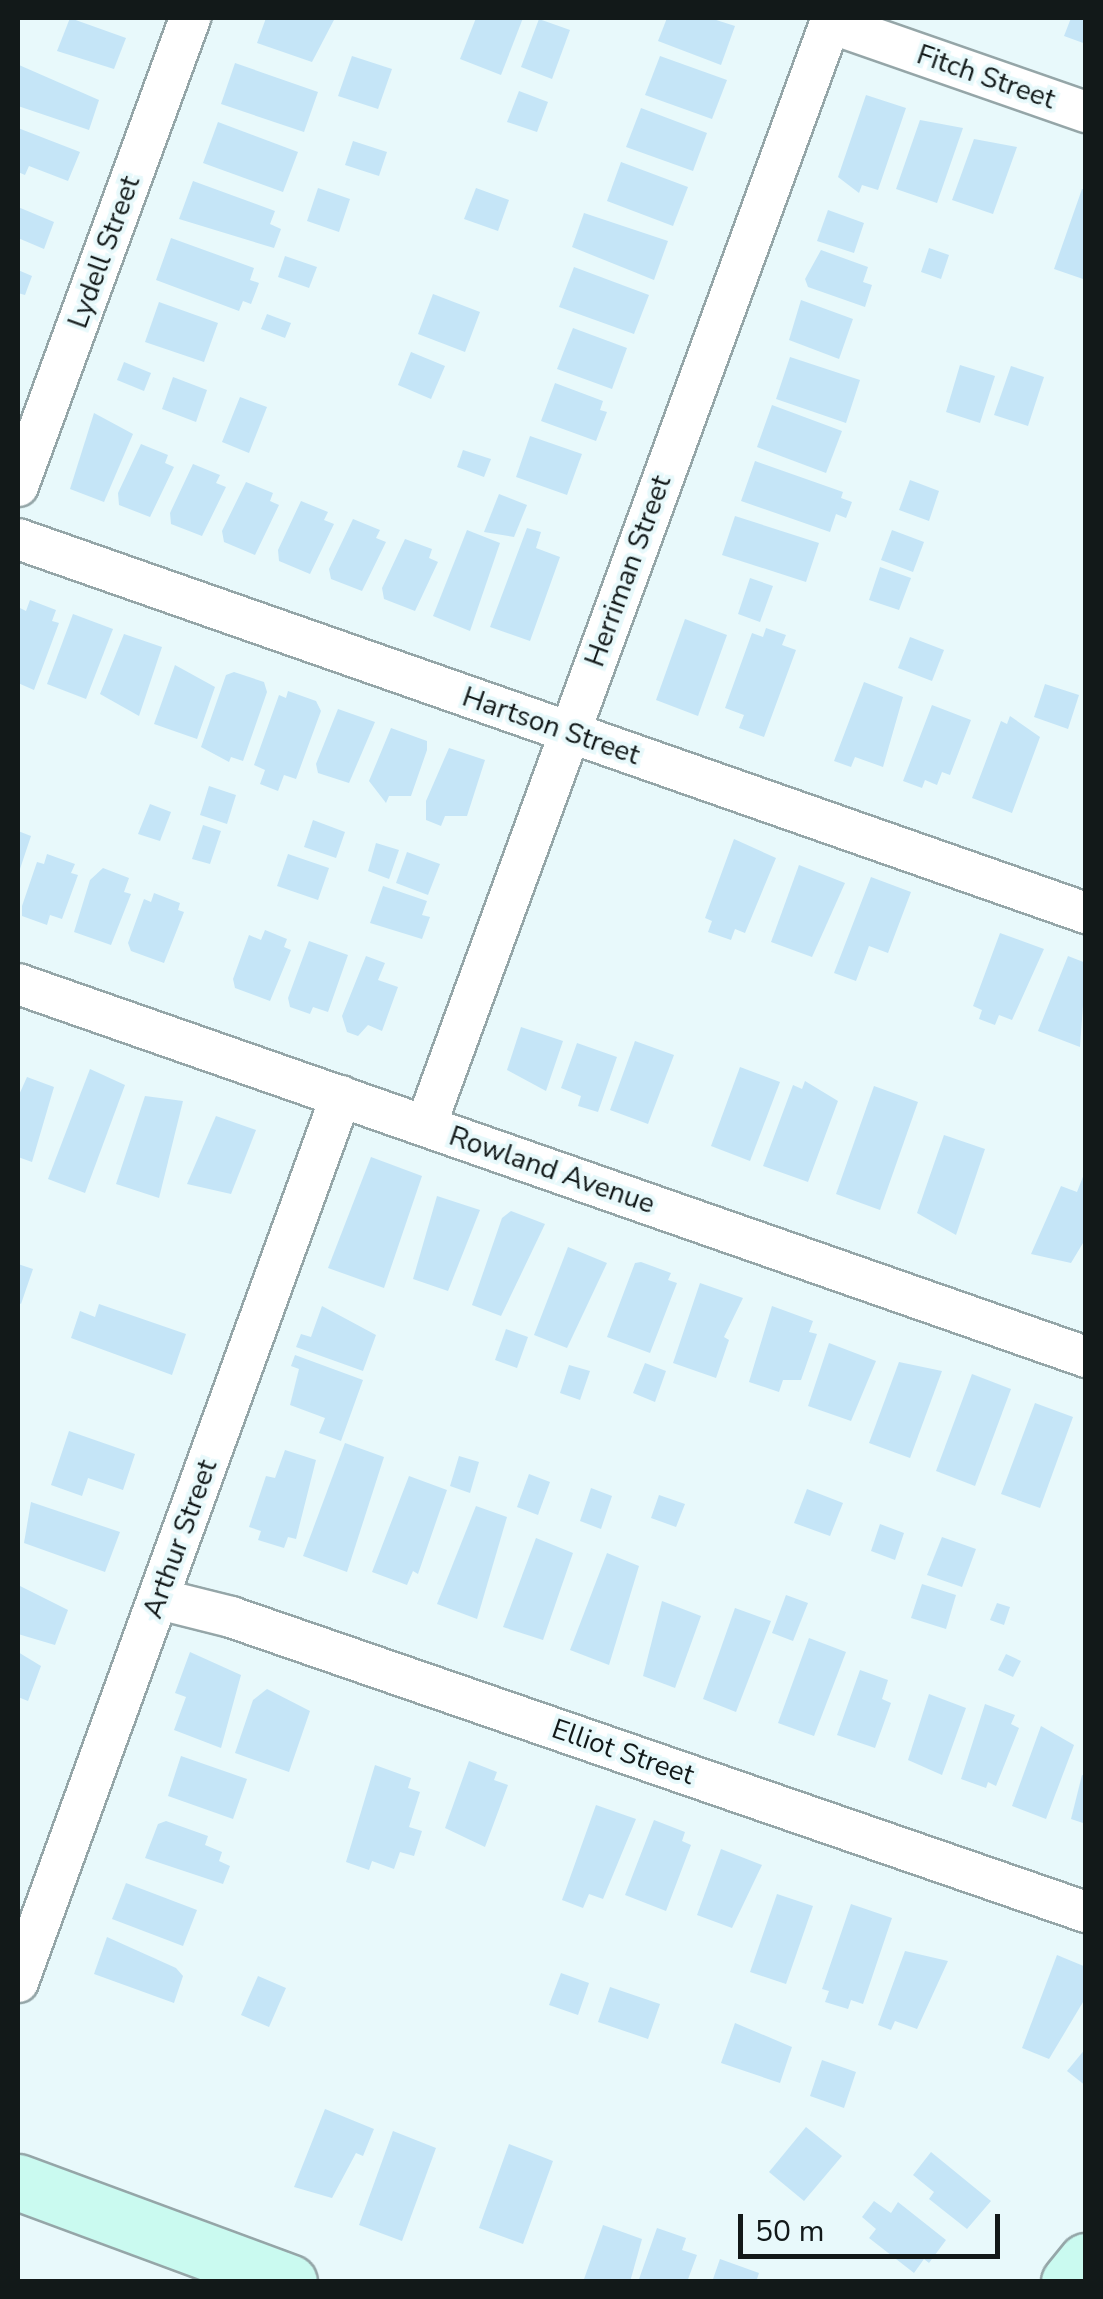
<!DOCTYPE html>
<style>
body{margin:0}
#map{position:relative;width:1103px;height:2299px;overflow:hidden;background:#e8f9fb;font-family:"Nunito Sans",sans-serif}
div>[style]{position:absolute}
.building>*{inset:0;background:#c5e5f7}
.roads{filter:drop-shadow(2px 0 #95a6a8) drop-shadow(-2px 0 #95a6a8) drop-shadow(0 2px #95a6a8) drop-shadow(0 -2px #95a6a8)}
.street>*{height:40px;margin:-20px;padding:0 20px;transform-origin:20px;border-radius:20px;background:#fff}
.secondary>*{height:55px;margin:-27.5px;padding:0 27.5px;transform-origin:27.5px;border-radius:27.5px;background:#cafaf0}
span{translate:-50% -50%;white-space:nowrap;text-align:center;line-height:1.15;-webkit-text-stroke:8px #e8f9fb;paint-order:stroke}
.street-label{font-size:28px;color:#121919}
.frame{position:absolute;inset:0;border:20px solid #121919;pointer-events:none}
.scale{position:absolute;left:738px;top:2214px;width:262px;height:45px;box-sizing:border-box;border:5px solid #121919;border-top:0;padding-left:12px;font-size:30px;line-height:35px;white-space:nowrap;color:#121919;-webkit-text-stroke:8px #e8f9fb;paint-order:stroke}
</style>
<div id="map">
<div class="building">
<div style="clip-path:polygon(70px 18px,126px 38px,114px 69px,57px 51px)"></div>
<div style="clip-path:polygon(266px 18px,335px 18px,312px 62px,257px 43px)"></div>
<div style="clip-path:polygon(476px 18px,523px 18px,501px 75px,460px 59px)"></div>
<div style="clip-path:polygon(667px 18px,710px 18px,735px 26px,721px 65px,658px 41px)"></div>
<div style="clip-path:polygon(1071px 18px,1086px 18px,1086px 44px,1064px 36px)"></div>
<div style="clip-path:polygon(539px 19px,570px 30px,552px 79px,521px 67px)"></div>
<div style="clip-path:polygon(352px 56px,392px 69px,378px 109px,338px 96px)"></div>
<div style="clip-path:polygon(660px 56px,727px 80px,712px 119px,645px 95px)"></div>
<div style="clip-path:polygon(235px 63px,318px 92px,304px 132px,221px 104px)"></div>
<div style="clip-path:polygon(19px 65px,99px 100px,89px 130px,18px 106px)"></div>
<div style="clip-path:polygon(519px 91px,548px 102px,537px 132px,507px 122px)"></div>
<div style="clip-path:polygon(866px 95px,906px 108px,878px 190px,862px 185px,859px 193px,838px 177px)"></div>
<div style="clip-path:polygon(641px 108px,707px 133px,693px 171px,626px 147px)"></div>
<div style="clip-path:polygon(920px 120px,963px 128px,937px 203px,896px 189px)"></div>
<div style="clip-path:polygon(218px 122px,298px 152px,283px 192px,203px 163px)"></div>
<div style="clip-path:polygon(18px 128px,80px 152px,68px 181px,29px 166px,25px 175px,18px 172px)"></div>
<div style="clip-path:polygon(974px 139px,1017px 147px,993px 214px,952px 200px)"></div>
<div style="clip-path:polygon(353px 141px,387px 152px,379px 176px,345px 165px)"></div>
<div style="clip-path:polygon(621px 162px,688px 187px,673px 226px,607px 201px)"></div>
<div style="clip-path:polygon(193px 181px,275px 211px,270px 224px,281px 229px,274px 248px,179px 219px)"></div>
<div style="clip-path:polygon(318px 188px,350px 199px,339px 232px,307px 221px)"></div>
<div style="clip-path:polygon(476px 188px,509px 200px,498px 231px,464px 219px)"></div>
<div style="clip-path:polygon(1082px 189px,1086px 190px,1086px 280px,1054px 269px)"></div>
<div style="clip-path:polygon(18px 207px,54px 222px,44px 249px,18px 238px)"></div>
<div style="clip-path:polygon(828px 210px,864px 223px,854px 253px,817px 241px)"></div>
<div style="clip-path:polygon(584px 213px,668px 241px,654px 280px,572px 247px)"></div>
<div style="clip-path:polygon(171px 238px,254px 268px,250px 280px,259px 283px,251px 304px,243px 301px,239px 311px,156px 280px)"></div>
<div style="clip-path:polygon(929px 248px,949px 255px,941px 279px,921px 272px)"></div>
<div style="clip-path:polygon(821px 250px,868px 267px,863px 282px,872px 285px,865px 307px,808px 287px,805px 279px)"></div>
<div style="clip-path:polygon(285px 256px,317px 267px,309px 288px,278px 277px)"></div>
<div style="clip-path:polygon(574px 267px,649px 295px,634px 334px,559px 307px)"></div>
<div style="clip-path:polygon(18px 270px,32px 276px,25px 295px,18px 293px)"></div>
<div style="clip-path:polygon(433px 294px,480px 312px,465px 352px,418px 334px)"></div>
<div style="clip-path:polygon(801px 300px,853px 319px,839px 359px,789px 340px)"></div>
<div style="clip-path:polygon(159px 302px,218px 323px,204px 362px,145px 342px)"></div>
<div style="clip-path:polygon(267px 314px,291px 323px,285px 338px,261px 329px)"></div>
<div style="clip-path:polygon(573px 328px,627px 348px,612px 389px,557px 369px)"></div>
<div style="clip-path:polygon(411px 352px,445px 366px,431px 399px,398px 385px)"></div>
<div style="clip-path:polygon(790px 357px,860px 380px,846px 423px,776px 399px)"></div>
<div style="clip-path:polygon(124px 362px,151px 373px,144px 391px,117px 380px)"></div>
<div style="clip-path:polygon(960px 365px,995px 376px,980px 423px,946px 412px)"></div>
<div style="clip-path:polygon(1011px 366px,1044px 377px,1028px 426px,994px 415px)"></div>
<div style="clip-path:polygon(173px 377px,207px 390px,196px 422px,162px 409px)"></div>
<div style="clip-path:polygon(555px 383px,603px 401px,600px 410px,607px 412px,596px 441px,541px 421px)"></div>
<div style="clip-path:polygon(240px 397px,267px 407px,249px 453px,222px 442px)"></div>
<div style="clip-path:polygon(772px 405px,842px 431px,826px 473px,757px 447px)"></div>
<div style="clip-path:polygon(94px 413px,133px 434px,104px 502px,70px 489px)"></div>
<div style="clip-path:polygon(530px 436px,582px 454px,567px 495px,516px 477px)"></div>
<div style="clip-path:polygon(141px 444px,168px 455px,165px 463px,174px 467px,150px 517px,119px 505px,118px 493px)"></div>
<div style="clip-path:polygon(463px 450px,491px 459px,484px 477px,457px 467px)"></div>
<div style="clip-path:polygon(755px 461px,843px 492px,841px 498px,852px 502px,846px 518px,836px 514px,830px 532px,741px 501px)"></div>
<div style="clip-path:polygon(193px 464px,220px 475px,216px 483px,226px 487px,202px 536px,171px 524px,170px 513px)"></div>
<div style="clip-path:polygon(910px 480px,939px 491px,929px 521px,899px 510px)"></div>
<div style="clip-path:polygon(246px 482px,273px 493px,270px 501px,279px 505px,255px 555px,224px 542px,222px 531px)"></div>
<div style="clip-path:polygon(499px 494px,527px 505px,514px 537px,484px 532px)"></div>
<div style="clip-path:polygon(301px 501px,328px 512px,324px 520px,334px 524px,310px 574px,279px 561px,278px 550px)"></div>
<div style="clip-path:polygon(735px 516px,819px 543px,806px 582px,722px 555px)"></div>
<div style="clip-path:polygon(353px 519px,380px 530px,376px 538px,386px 542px,362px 591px,331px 579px,329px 569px)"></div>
<div style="clip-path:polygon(527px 528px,541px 532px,536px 548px,560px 557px,530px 641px,490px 627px)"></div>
<div style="clip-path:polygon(467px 530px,500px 543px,470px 631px,433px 616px)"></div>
<div style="clip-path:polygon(892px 530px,924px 542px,913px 572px,881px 560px)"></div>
<div style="clip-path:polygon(405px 539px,432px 549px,429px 558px,438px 562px,415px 611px,384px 599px,382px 588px)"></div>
<div style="clip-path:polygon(880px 567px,911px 578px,899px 610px,869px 600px)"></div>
<div style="clip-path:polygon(750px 578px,773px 586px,760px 622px,738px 614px)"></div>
<div style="clip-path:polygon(30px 600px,56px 610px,52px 621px,59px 623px,34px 690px,18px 683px,18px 607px,26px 611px)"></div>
<div style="clip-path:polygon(73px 614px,113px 629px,86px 699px,47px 684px)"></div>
<div style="clip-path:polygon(685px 619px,727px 635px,698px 716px,656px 700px)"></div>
<div style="clip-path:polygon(766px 628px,786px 635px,782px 645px,796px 650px,764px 737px,739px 728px,744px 715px,725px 708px,752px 633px,763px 637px)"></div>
<div style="clip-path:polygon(124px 634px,162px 647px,139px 716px,100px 694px)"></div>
<div style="clip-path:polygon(910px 637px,944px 650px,932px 681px,898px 668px)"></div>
<div style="clip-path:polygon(175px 665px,215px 687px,197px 739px,154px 724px)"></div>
<div style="clip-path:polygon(234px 672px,264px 682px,267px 692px,243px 761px,231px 757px,229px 762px,201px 747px,226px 675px)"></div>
<div style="clip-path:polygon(864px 682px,903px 697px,883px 767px,855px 757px,851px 767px,834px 761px)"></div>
<div style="clip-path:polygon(1045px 684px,1079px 695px,1068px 729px,1034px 717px)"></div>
<div style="clip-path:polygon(288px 691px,316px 701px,321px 711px,296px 779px,284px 775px,278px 791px,260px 784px,265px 770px,254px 765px,279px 695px,286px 698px)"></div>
<div style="clip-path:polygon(932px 705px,971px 720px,950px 775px,942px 772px,937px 785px,925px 780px,922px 788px,903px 781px)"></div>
<div style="clip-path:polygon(338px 709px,375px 722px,349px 783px,318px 773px,316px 764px)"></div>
<div style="clip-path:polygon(1010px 716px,1040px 737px,1012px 813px,972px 798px,1001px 721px,1007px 724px)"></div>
<div style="clip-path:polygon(391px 728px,427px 741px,427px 750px,411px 796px,389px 796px,386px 803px,369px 781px)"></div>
<div style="clip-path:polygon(449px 748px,485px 760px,467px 816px,445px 816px,441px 826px,426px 820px,426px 801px)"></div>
<div style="clip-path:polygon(209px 786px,236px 795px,227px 824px,200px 815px)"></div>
<div style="clip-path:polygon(150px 804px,171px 812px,160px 841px,138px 834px)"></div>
<div style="clip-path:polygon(313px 820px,345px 832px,336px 858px,304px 847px)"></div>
<div style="clip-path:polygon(203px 825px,221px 831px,210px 864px,192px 859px)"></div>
<div style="clip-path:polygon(18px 831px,31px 836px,18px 875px)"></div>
<div style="clip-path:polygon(734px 839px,776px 858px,745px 933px,735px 929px,731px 940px,708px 932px,712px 921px,705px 918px)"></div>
<div style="clip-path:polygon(376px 843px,399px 850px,389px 879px,368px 871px)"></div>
<div style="clip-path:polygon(407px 852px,440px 864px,428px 895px,396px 883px)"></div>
<div style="clip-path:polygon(47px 854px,75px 864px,71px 873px,78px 875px,62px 919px,50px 915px,47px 925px,22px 916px,22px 906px,37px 862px,44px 864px)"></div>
<div style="clip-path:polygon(288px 854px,329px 868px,318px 900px,277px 886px)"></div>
<div style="clip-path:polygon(799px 865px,845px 883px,812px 957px,771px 942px)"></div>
<div style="clip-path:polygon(103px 868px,129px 878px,124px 892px,131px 894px,111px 945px,74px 932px,90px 880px)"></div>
<div style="clip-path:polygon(871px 877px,911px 892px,888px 953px,869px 946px,856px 981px,834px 973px)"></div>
<div style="clip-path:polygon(383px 886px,427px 901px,422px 915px,430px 917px,422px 939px,370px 923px)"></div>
<div style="clip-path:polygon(154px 893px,180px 903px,178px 910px,184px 912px,164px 963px,131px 951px,128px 943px,144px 899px,151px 902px)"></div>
<div style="clip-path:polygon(265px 930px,287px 939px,284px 947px,291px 950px,270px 1001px,235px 988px,233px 979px,249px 935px,261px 940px)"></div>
<div style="clip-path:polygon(1000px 933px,1044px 949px,1012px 1020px,999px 1015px,995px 1025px,979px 1019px,982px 1010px,973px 1006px)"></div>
<div style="clip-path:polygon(309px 941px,348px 955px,328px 1012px,313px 1007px,310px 1014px,290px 1007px,288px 998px)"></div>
<div style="clip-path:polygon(366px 956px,385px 963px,378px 980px,398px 987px,382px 1031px,368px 1025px,358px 1036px,347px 1032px,342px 1016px)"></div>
<div style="clip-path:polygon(1068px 956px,1086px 963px,1080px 1047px,1038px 1031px)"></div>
<div style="clip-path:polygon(521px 1027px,563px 1041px,546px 1091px,507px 1070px)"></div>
<div style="clip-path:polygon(635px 1041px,674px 1055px,648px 1124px,610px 1110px)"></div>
<div style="clip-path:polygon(577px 1043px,617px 1057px,598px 1112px,578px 1106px,581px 1096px,561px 1088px)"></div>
<div style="clip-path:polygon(740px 1067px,780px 1082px,750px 1161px,711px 1146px)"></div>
<div style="clip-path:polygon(90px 1069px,125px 1085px,85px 1193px,48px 1179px)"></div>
<div style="clip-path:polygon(27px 1077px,54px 1087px,32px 1162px,18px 1157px,18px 1097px)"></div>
<div style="clip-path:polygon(805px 1081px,838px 1101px,808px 1182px,763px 1166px,793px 1085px,802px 1089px)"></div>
<div style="clip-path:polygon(874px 1086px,918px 1102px,880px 1210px,836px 1194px)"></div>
<div style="clip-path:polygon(145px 1096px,183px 1101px,159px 1198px,116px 1184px)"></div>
<div style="clip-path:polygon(216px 1116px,256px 1130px,231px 1194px,187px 1184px)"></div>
<div style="clip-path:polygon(944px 1135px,985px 1149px,956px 1235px,917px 1213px)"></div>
<div style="clip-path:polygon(371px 1157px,422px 1176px,384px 1288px,328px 1268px)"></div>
<div style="clip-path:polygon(1086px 1169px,1086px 1238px,1071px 1263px,1031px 1254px,1061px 1186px,1077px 1192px)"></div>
<div style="clip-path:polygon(437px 1196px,480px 1210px,448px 1291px,413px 1279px)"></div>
<div style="clip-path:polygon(511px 1211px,545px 1224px,501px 1316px,472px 1305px,502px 1218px)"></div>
<div style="clip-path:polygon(568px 1247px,607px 1263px,567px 1348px,534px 1335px)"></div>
<div style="clip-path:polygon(641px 1262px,671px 1273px,668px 1280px,677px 1283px,650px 1353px,607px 1337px,635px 1263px)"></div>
<div style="clip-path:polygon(18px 1264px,33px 1269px,21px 1304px,18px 1302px)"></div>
<div style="clip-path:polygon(700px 1283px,743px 1298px,724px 1337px,729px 1340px,716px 1378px,673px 1363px)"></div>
<div style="clip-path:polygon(99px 1304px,186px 1334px,172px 1375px,71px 1338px,80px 1311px,95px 1317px)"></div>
<div style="clip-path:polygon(322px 1306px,376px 1335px,363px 1371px,296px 1347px,301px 1334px,311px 1337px)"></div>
<div style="clip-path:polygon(772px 1306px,813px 1321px,809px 1332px,817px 1334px,801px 1380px,783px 1380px,779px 1392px,749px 1382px)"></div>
<div style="clip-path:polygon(506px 1329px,528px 1337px,517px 1368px,495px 1360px)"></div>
<div style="clip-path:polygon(829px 1343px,876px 1361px,851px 1421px,808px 1406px)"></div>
<div style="clip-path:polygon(295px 1355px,363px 1380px,341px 1441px,319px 1433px,325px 1418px,290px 1405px,299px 1369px,291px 1366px)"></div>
<div style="clip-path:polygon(899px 1362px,942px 1371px,910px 1458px,869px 1443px)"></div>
<div style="clip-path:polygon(645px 1363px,666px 1371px,655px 1402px,633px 1393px)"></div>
<div style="clip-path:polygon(569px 1365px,590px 1371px,580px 1400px,560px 1393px)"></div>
<div style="clip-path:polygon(972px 1374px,1011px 1389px,975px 1486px,936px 1471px)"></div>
<div style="clip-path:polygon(1035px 1403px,1073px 1417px,1040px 1508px,1001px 1494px)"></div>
<div style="clip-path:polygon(69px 1431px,135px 1454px,123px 1490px,88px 1478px,82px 1496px,51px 1485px)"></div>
<div style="clip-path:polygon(345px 1443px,384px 1457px,347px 1572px,303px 1556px)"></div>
<div style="clip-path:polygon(285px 1450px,316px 1460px,296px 1539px,288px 1537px,284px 1548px,258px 1540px,261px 1531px,249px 1527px,266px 1476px,275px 1478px)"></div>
<div style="clip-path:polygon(459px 1456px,479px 1462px,470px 1493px,450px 1486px)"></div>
<div style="clip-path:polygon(529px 1474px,550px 1482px,538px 1515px,517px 1507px)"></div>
<div style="clip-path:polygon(409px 1476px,447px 1490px,418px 1574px,413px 1571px,407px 1585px,372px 1572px)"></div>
<div style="clip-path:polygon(591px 1488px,612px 1496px,601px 1529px,580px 1521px)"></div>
<div style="clip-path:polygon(807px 1489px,843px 1503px,830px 1536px,794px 1523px)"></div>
<div style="clip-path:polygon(659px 1495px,685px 1504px,676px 1527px,651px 1518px)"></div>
<div style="clip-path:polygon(31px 1502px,120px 1532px,105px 1572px,24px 1543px)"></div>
<div style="clip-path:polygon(476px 1506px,507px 1517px,477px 1619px,437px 1604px)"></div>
<div style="clip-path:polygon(880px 1524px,904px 1533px,895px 1560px,871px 1551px)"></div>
<div style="clip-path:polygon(942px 1537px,976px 1549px,962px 1587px,927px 1575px)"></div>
<div style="clip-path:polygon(536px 1538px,573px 1553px,543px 1640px,503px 1627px)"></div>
<div style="clip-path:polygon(607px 1553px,639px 1566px,609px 1665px,570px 1650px)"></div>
<div style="clip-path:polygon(922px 1584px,956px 1595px,946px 1629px,911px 1618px)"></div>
<div style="clip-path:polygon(18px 1585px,68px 1610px,55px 1645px,18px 1634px)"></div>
<div style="clip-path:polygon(786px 1595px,808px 1603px,793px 1641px,772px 1633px)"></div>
<div style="clip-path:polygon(662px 1601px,701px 1616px,675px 1688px,643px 1676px)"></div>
<div style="clip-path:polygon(997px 1603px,1010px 1607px,1004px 1625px,990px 1620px)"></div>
<div style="clip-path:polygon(735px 1608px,771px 1621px,736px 1712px,703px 1699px)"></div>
<div style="clip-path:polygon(809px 1638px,846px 1652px,814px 1736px,778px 1723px)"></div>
<div style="clip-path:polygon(18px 1652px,41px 1666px,28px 1701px,18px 1697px)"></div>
<div style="clip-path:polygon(190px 1652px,241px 1675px,221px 1748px,174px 1730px,186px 1697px,175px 1693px)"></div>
<div style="clip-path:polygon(1006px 1654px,1021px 1661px,1013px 1677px,998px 1670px)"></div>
<div style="clip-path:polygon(860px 1670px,888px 1680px,882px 1699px,891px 1703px,875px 1748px,837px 1735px)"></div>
<div style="clip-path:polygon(267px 1689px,310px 1711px,289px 1772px,235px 1753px,253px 1700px)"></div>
<div style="clip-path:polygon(929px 1694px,966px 1708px,942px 1775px,908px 1760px)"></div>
<div style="clip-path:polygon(985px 1704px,1015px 1715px,1011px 1724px,1019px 1728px,996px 1786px,988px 1782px,986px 1788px,961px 1779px)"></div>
<div style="clip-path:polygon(1041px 1726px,1074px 1745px,1046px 1819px,1012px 1806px)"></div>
<div style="clip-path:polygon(181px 1756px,247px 1779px,233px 1819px,168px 1796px)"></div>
<div style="clip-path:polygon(469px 1761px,497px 1772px,494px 1780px,508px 1785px,485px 1847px,445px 1828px)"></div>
<div style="clip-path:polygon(375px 1765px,411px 1778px,408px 1788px,420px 1792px,409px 1827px,422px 1831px,414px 1856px,400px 1852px,394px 1869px,372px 1861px,369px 1870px,346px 1862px)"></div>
<div style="clip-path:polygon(1082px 1775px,1086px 1776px,1086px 1824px,1071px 1819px)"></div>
<div style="clip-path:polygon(596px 1805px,636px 1819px,603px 1899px,589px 1894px,583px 1908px,562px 1900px)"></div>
<div style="clip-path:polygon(654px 1820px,685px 1832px,682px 1841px,691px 1845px,666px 1911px,625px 1895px)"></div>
<div style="clip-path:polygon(166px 1821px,208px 1836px,205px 1845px,222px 1852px,219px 1861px,230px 1866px,223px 1884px,145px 1858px,158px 1824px)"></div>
<div style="clip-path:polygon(721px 1849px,762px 1865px,732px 1928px,697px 1915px)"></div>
<div style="clip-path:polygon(126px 1883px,197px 1910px,183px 1946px,112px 1919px)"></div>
<div style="clip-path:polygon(777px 1894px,813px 1906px,786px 1984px,750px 1972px)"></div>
<div style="clip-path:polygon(851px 1904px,892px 1918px,863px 2004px,851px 2000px,848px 2009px,825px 2002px,829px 1991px,822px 1989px)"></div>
<div style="clip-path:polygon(107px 1937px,176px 1968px,183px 1976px,174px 2003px,94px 1974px)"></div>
<div style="clip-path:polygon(905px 1951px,948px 1961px,917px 2029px,895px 2021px,891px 2030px,878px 2025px)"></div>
<div style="clip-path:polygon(1057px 1955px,1086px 1967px,1086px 1997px,1049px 2059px,1022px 2048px)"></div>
<div style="clip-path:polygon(561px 1973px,589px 1983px,578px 2015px,549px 2005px)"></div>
<div style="clip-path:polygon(258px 1976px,286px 1988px,269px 2027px,241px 2015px)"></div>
<div style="clip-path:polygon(610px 1987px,660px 2004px,648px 2039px,598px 2022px)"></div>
<div style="clip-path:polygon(735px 2023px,792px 2047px,780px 2083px,721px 2063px)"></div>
<div style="clip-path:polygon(1086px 2048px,1086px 2086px,1067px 2071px)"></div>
<div style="clip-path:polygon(822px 2060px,856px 2072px,844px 2108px,810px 2096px)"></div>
<div style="clip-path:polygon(325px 2109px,374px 2129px,363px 2156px,356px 2153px,332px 2198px,294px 2187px)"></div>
<div style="clip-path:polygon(806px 2127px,842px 2156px,804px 2201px,769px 2172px)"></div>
<div style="clip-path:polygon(393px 2131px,436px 2148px,402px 2241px,359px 2225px)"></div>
<div style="clip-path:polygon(509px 2144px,553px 2161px,523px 2244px,479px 2228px)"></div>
<div style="clip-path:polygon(931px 2152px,991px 2201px,967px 2229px,929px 2199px,934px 2192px,913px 2175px)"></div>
<div style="clip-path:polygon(874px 2201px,891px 2213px,898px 2202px,946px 2240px,929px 2263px,924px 2259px,914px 2273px,869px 2238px,876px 2229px,862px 2217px)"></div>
<div style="clip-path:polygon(603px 2225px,642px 2239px,630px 2282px,583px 2282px)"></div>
<div style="clip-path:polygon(657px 2228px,686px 2238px,682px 2250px,697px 2255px,687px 2282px,638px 2282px)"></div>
<div style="clip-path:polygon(720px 2259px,759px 2273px,756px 2282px,712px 2282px)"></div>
</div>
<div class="roads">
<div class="street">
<div style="left:830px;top:23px;width:271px;rotate:19.2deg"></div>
<div style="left:18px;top:486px;width:499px;rotate:-69.8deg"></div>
<div style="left:18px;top:539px;width:1132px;rotate:19.3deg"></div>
<div style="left:18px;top:984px;width:1131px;rotate:19.25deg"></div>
<div style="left:426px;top:1125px;width:1179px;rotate:-69.86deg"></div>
<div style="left:159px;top:1599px;width:74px;rotate:14deg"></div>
<div style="left:231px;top:1617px;width:904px;rotate:19.04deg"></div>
<div style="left:18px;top:1982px;width:943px;rotate:-69.97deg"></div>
</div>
<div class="secondary">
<div style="left:18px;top:2182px;width:289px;rotate:20.3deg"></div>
<div style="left:1069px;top:2282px;width:27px;rotate:-51deg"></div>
</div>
</div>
<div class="street-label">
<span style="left:986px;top:77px;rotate:19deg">Fitch Street</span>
<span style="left:104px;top:252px;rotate:-70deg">Lydell Street</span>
<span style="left:628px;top:571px;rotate:-70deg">Herriman Street</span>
<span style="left:551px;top:726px;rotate:19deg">Hartson Street</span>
<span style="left:552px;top:1170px;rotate:19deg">Rowland Avenue</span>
<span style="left:180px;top:1539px;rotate:-70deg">Arthur Street</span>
<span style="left:623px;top:1752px;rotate:19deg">Elliot Street</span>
</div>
<div class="frame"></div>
<div class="scale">50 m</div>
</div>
